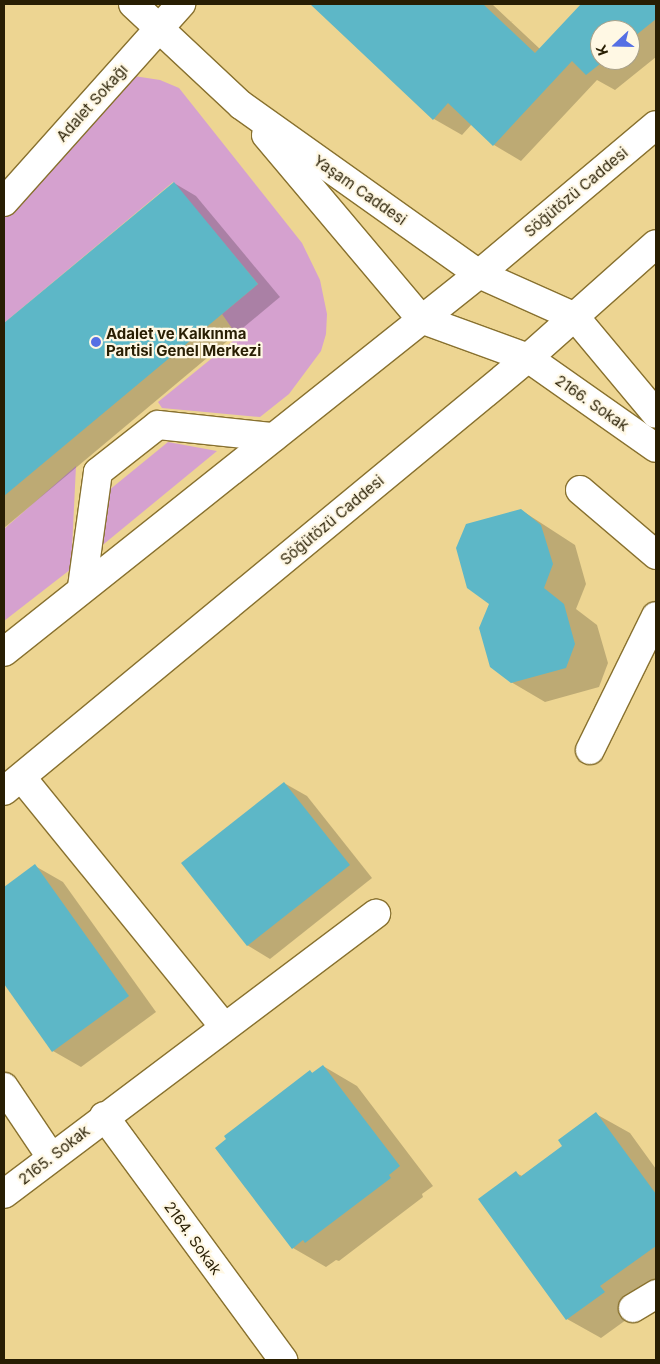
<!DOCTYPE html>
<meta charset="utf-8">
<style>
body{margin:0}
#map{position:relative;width:660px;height:1364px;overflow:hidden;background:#edd592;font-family:Inter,sans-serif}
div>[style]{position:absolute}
.green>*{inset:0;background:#d5a1cf}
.shadow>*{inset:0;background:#0003}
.building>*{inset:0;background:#5db7c7}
.roads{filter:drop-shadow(1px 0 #88712f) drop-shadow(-1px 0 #88712f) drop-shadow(0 1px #88712f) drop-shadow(0 -1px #88712f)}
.minor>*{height:28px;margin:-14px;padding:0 14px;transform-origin:14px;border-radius:14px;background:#fff}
.major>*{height:28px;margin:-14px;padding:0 14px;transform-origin:14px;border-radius:14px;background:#fff}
.dots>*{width:14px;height:14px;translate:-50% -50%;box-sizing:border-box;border:2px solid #fff8e4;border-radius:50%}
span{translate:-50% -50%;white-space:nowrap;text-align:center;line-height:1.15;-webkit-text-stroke:4.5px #fff8e4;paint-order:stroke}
.street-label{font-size:15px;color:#281e03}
.poi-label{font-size:15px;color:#281e03;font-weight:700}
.left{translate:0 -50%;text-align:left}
.frame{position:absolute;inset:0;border:5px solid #281e03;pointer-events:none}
.north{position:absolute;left:590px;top:20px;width:50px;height:50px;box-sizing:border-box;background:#fff8e4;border:1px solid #a9a18a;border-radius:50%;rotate:249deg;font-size:14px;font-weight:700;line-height:20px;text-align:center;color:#281e03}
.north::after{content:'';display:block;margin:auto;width:18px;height:22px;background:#556fe4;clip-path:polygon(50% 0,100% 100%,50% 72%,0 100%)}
</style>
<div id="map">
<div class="green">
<div style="clip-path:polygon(134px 76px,160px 80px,179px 88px,302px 243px,320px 280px,327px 314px,326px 334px,321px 351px,289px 394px,260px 417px,162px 408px,158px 402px,238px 337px,222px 314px,258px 284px,173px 182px,4px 323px,4px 215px,112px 87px)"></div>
<div style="clip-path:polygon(168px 442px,217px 451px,99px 548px,108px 491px)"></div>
<div style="clip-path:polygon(76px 466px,71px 569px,4px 621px,4px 529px)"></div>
</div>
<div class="shadow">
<div style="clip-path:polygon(evenodd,315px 4px,492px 4px,540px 49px,583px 4px,656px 4px,656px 57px,615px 90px,597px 80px,521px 161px,494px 145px,472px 124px,462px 135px,434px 119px,315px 4px,600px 30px,630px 30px,630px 60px,600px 60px,600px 30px)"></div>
<div style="clip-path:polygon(174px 183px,196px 196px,280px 297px,4px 528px,4px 325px)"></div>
<div style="clip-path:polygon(521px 510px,575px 545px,586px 584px,576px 609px,597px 625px,608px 663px,599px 687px,545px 702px,511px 682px,490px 603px)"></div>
<div style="clip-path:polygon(284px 783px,307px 796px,372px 878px,270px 959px,247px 945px)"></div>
<div style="clip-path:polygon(35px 866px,63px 882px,156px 1012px,81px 1067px,53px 1051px,4px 982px,4px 888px)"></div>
<div style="clip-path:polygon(323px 1066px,357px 1086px,433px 1186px,422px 1194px,423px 1197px,339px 1261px,336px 1260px,326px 1267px,293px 1248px,311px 1072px,314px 1074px)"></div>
<div style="clip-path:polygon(596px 1114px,630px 1133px,656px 1169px,656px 1289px,637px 1312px,601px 1338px,567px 1319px,516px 1173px,522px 1176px,564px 1146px)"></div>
</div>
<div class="building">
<div style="clip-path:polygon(310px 4px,483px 4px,535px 53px,581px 4px,656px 4px,656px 19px,630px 40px,630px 30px,600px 30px,600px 60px,605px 60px,586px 75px,572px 61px,493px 146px,448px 103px,433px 120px)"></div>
<div style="clip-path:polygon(174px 182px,258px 284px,4px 496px,4px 323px)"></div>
<div style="clip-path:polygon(521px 509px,541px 525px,553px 564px,544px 588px,564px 604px,575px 644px,566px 668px,511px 683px,490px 667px,479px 628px,489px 604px,467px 588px,456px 548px,466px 524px)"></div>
<div style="clip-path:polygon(284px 782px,350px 865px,247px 946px,181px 863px)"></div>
<div style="clip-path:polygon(35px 864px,129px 996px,52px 1052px,4px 984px,4px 887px)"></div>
<div style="clip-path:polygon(323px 1065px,400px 1166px,389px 1175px,391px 1178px,305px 1243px,303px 1240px,292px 1249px,215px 1148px,226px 1139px,224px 1136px,310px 1070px,312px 1073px)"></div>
<div style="clip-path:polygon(596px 1112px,656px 1194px,656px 1246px,600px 1286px,605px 1292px,566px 1320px,478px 1199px,516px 1171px,520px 1177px,562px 1146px,558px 1140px)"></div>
</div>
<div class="roads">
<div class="minor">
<div style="left:133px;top:4px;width:148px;rotate:43.1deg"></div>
<div style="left:241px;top:105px;width:292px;rotate:35.4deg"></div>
<div style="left:266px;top:135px;width:241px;rotate:49.9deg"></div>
<div style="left:4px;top:202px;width:266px;rotate:-48.2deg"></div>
<div style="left:575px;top:317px;width:126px;rotate:50.1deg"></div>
<div style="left:528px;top:358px;width:156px;rotate:35.1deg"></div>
<div style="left:580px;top:490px;width:100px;rotate:40.5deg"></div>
<div style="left:82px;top:587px;width:116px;rotate:-82.1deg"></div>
<div style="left:98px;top:472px;width:76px;rotate:-38.1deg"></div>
<div style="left:158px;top:425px;width:116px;rotate:6deg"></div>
<div style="left:590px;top:750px;width:149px;rotate:-63.8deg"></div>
<div style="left:22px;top:778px;width:321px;rotate:50.9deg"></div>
<div style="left:4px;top:1087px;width:84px;rotate:56.1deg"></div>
<div style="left:104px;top:1116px;width:303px;rotate:53.7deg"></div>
<div style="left:4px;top:1194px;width:466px;rotate:-37deg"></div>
<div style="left:633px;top:1308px;width:27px;rotate:-31deg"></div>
</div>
<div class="major">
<div style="left:479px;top:274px;width:105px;rotate:24.1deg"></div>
<div style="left:421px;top:319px;width:114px;rotate:20deg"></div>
<div style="left:4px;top:652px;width:607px;rotate:-38.51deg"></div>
<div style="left:479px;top:274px;width:231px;rotate:-40.1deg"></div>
<div style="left:4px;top:791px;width:680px;rotate:-39.57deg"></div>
<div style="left:528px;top:358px;width:171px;rotate:-41.7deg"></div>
</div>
</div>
<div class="dots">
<div style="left:96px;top:342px;background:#556fe4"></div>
</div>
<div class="street-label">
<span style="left:92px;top:103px;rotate:-48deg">Adalet Sokağı</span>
<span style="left:360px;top:190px;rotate:35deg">Yaşam Caddesi</span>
<span style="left:576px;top:192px;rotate:-40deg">Söğütözü Caddesi</span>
<span style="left:592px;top:403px;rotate:35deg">2166. Sokak</span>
<span style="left:332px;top:520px;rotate:-40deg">Söğütözü Caddesi</span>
<span style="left:54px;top:1155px;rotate:-38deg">2165. Sokak</span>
<span style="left:193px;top:1238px;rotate:54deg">2164. Sokak</span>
</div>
<div class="poi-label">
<span class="left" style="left:106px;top:342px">Adalet ve Kalkınma<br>Partisi Genel Merkezi</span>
</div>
<div class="frame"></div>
<div class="north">K</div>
</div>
